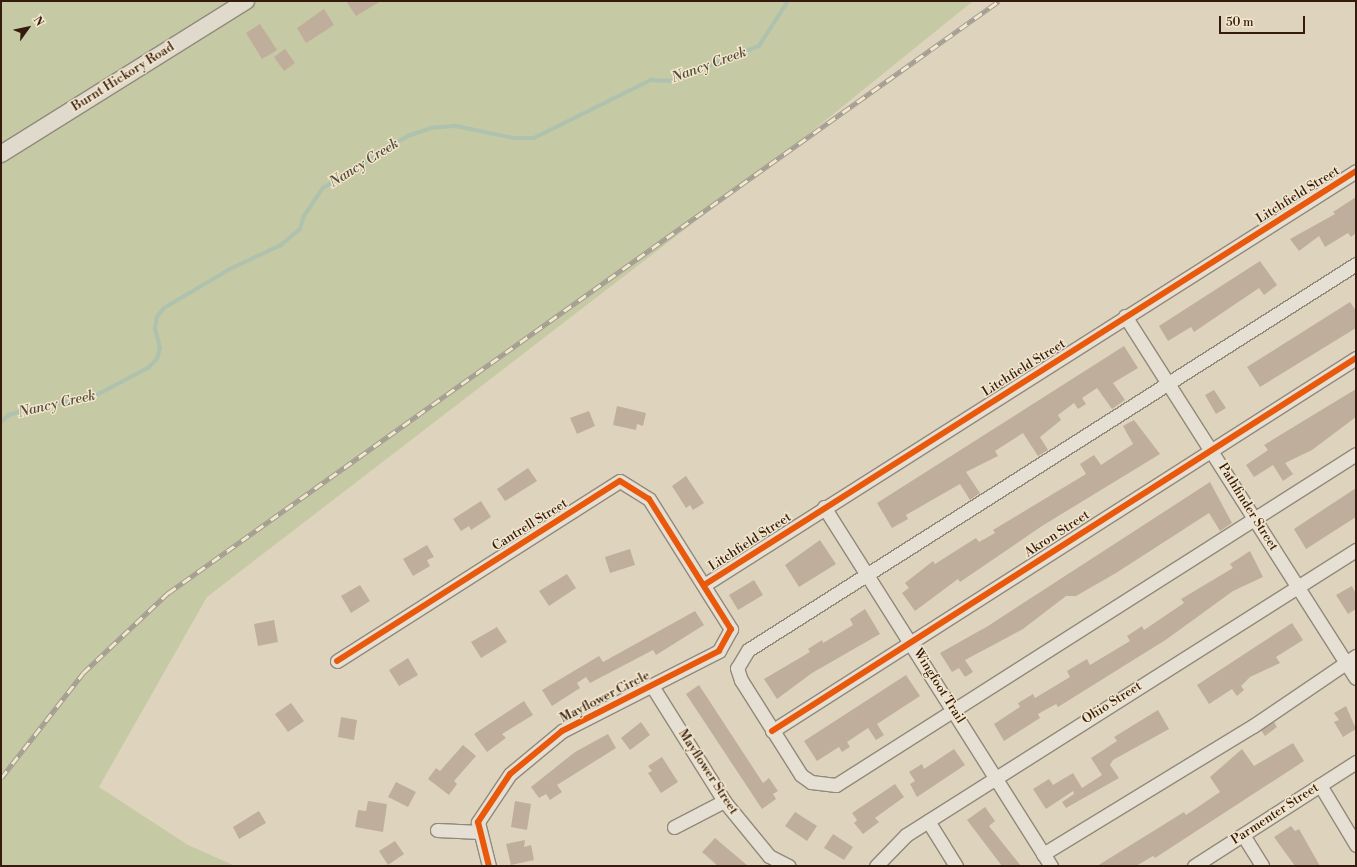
<!DOCTYPE html>
<style>
body{margin:0}
#map{position:relative;width:1357px;height:867px;overflow:hidden;background:#ded4bd;font-family:"Libre Bodoni",serif}
div>[style]{position:absolute}
.green>*{inset:0;background:#c5c9a4}
.stream>*{height:3.5px;margin:-1.75px;padding:0 1.75px;transform-origin:1.75px;border-radius:1.75px;background:#aec2ae}
.building>*{inset:0;background:#bfae9b}
.roads{filter:drop-shadow(1px 0 #92897a) drop-shadow(-1px 0 #92897a) drop-shadow(0 1px #92897a) drop-shadow(0 -1px #92897a)}
.minor>*{height:13px;margin:-6.5px;padding:0 6.5px;transform-origin:6.5px;border-radius:6.5px;background:#e5dfd4}
.major>*{height:16px;margin:-8px;padding:0 8px;transform-origin:8px;border-radius:8px;background:#e0dacd}
.rail>*{height:4.5px;margin-top:-2.25px;transform-origin:0;background:repeating-linear-gradient(90deg,#f2e6cc 0 9px,#a49e93 0 18px);box-sizing:border-box;border-block:1px solid #a49e93}
.cycleway>*{height:6px;margin:-3px;padding:0 3px;transform-origin:3px;border-radius:3px;background:#e8590c}
span{translate:-50% -50%;white-space:nowrap;text-align:center;line-height:1.15;-webkit-text-stroke:3px #f2e6cc;paint-order:stroke}
.street-label{font-size:13px;color:#341b0e}
.water-label{font-size:14px;color:#524b3c;font-style:italic}
.frame{position:absolute;inset:0;border:2px solid #341b0e;pointer-events:none}
.north{position:absolute;left:8px;top:8px;width:40px;height:40px;-webkit-text-stroke:3px #f2e6cc;paint-order:stroke;rotate:57deg;font-size:11px;font-weight:700;line-height:16px;text-align:center;color:#341b0e}
.north::after{content:'';display:block;margin:auto;width:14px;height:18px;background:#341b0e;clip-path:polygon(50% 0,100% 100%,50% 72%,0 100%)}
.scale{position:absolute;left:1219px;top:16px;width:86px;height:18px;box-sizing:border-box;border:2px solid #341b0e;border-top:0;padding-left:5px;font-size:12px;line-height:14px;white-space:nowrap;color:#341b0e;-webkit-text-stroke:3px #f2e6cc;paint-order:stroke}
</style>
<div id="map">
<div class="green">
<div style="clip-path:polygon(1px 1px,973px 1px,805px 137px,207px 597px,99px 787px,188px 845px,235px 866px,1px 866px)"></div>
</div>
<div class="stream">
<div style="left:1px;top:422px;width:11px;rotate:-41deg"></div>
<div style="left:9px;top:415px;width:26px;rotate:-18deg"></div>
<div style="left:34px;top:407px;width:56px;rotate:-8.3deg"></div>
<div style="left:89px;top:399px;width:67px;rotate:-27.7deg"></div>
<div style="left:148px;top:368px;width:13px;rotate:-45deg"></div>
<div style="left:157px;top:359px;width:11px;rotate:-75deg"></div>
<div style="left:160px;top:348px;width:20px;rotate:-105deg"></div>
<div style="left:155px;top:329px;width:12px;rotate:-81deg"></div>
<div style="left:157px;top:317px;width:11px;rotate:-52deg"></div>
<div style="left:164px;top:308px;width:79px;rotate:-30.5deg"></div>
<div style="left:232px;top:268px;width:54px;rotate:-25.1deg"></div>
<div style="left:281px;top:245px;width:25px;rotate:-40deg"></div>
<div style="left:300px;top:229px;width:14px;rotate:-73deg"></div>
<div style="left:304px;top:216px;width:34px;rotate:-56deg"></div>
<div style="left:323px;top:188px;width:100px;rotate:-31.5deg"></div>
<div style="left:408px;top:136px;width:24px;rotate:-19deg"></div>
<div style="left:431px;top:128px;width:25px;rotate:-5deg"></div>
<div style="left:456px;top:126px;width:59px;rotate:11.7deg"></div>
<div style="left:514px;top:138px;width:20px"></div>
<div style="left:534px;top:138px;width:131px;rotate:-26.4deg"></div>
<div style="left:651px;top:80px;width:19px;rotate:3deg"></div>
<div style="left:670px;top:81px;width:96px;rotate:-21.5deg"></div>
<div style="left:759px;top:46px;width:54px;rotate:-57.2deg"></div>
</div>
<div class="building">
<div style="clip-path:polygon(346px 1px,381px 1px,356px 16px)"></div>
<div style="clip-path:polygon(324px 9px,334px 25px,306px 43px,297px 28px)"></div>
<div style="clip-path:polygon(260px 24px,277px 50px,262px 59px,246px 33px)"></div>
<div style="clip-path:polygon(285px 49px,295px 63px,284px 71px,274px 57px)"></div>
<div style="clip-path:polygon(1356px 197px,1356px 233px,1351px 237px,1348px 233px,1325px 247px,1319px 236px,1299px 251px,1290px 239px,1335px 214px,1333px 212px)"></div>
<div style="clip-path:polygon(1260px 261px,1277px 285px,1264px 295px,1259px 288px,1194px 332px,1191px 327px,1168px 341px,1159px 326px)"></div>
<div style="clip-path:polygon(1350px 302px,1356px 311px,1356px 328px,1260px 387px,1247px 367px)"></div>
<div style="clip-path:polygon(1124px 346px,1138px 368px,1113px 383px,1125px 400px,1112px 409px,1097px 388px,1082px 398px,1086px 404px,1078px 409px,1074px 403px,1058px 415px,1061px 420px,1040px 437px,1048px 450px,1038px 456px,1023px 433px,995px 451px,998px 456px,966px 472px,980px 493px,970px 500px,960px 484px,906px 515px,908px 519px,892px 528px,877px 503px)"></div>
<div style="clip-path:polygon(1356px 389px,1356px 417px,1312px 450px,1285px 463px,1293px 474px,1283px 481px,1273px 465px,1254px 477px,1246px 465px,1268px 450px,1264px 445px)"></div>
<div style="clip-path:polygon(1214px 390px,1226px 408px,1216px 414px,1205px 395px)"></div>
<div style="clip-path:polygon(617px 406px,646px 413px,643px 426px,637px 424px,636px 430px,613px 425px)"></div>
<div style="clip-path:polygon(589px 411px,595px 426px,577px 434px,570px 418px)"></div>
<div style="clip-path:polygon(1134px 420px,1160px 454px,1042px 526px,960px 582px,958px 579px,915px 611px,902px 593px,909px 588px,905px 583px,933px 561px,935px 564px,976px 538px,979px 542px,995px 533px,993px 530px,1086px 474px,1080px 464px,1094px 455px,1101px 465px,1133px 444px,1123px 426px)"></div>
<div style="clip-path:polygon(528px 468px,537px 481px,505px 501px,497px 489px)"></div>
<div style="clip-path:polygon(686px 476px,704px 503px,693px 510px,690px 505px,686px 508px,672px 486px)"></div>
<div style="clip-path:polygon(1210px 482px,1232px 523px,1220px 531px,1209px 513px,1116px 573px,1076px 596px,1066px 596px,1023px 629px,965px 660px,973px 672px,965px 677px,959px 668px,952px 672px,940px 653px,988px 626px)"></div>
<div style="clip-path:polygon(1356px 488px,1356px 517px,1306px 549px,1294px 529px)"></div>
<div style="clip-path:polygon(481px 501px,491px 517px,471px 530px,469px 526px,461px 531px,453px 519px)"></div>
<div style="clip-path:polygon(820px 540px,836px 564px,799px 587px,785px 565px)"></div>
<div style="clip-path:polygon(427px 545px,434px 557px,427px 560px,430px 566px,413px 576px,403px 559px)"></div>
<div style="clip-path:polygon(630px 549px,635px 565px,610px 573px,605px 557px)"></div>
<div style="clip-path:polygon(1250px 551px,1263px 577px,1233px 591px,1167px 639px,1058px 707px,1056px 704px,1038px 714px,1040px 718px,1004px 741px,994px 724px,1020px 707px,1018px 703px,1033px 694px,1035px 698px,1070px 677px,1067px 671px,1087px 659px,1090px 665px,1130px 641px,1127px 636px,1142px 626px,1144px 630px,1184px 603px,1181px 599px,1233px 568px,1230px 564px)"></div>
<div style="clip-path:polygon(567px 574px,576px 588px,549px 606px,539px 591px)"></div>
<div style="clip-path:polygon(754px 580px,763px 595px,738px 610px,729px 595px)"></div>
<div style="clip-path:polygon(360px 585px,370px 601px,351px 613px,341px 596px)"></div>
<div style="clip-path:polygon(1352px 586px,1356px 594px,1356px 609px,1348px 614px,1336px 595px)"></div>
<div style="clip-path:polygon(865px 609px,880px 634px,812px 673px,777px 699px,764px 679px,810px 652px,808px 649px,822px 640px,823px 643px,853px 625px,850px 619px)"></div>
<div style="clip-path:polygon(695px 611px,704px 625px,656px 655px,653px 650px,590px 683px,586px 677px,577px 683px,580px 688px,552px 706px,542px 690px,599px 656px,603px 662px)"></div>
<div style="clip-path:polygon(274px 620px,278px 642px,258px 646px,254px 624px)"></div>
<div style="clip-path:polygon(1292px 623px,1303px 640px,1276px 657px,1280px 663px,1250px 677px,1241px 686px,1244px 690px,1237px 696px,1232px 689px,1209px 704px,1197px 685px)"></div>
<div style="clip-path:polygon(497px 627px,507px 642px,481px 658px,471px 642px)"></div>
<div style="clip-path:polygon(408px 658px,418px 675px,399px 686px,389px 670px)"></div>
<div style="clip-path:polygon(906px 675px,920px 696px,877px 724px,884px 735px,876px 740px,868px 728px,847px 742px,850px 747px,842px 752px,839px 747px,817px 761px,804px 741px)"></div>
<div style="clip-path:polygon(699px 685px,763px 783px,769px 778px,778px 791px,773px 794px,776px 799px,762px 809px,686px 694px)"></div>
<div style="clip-path:polygon(524px 701px,533px 715px,502px 734px,506px 738px,487px 752px,474px 734px)"></div>
<div style="clip-path:polygon(291px 703px,304px 721px,288px 732px,275px 714px)"></div>
<div style="clip-path:polygon(1346px 706px,1356px 729px,1343px 737px,1334px 722px,1339px 720px,1334px 713px)"></div>
<div style="clip-path:polygon(1158px 710px,1169px 729px,1113px 760px,1110px 765px,1119px 778px,1066px 808px,1062px 802px,1074px 794px,1073px 791px,1046px 809px,1033px 789px,1049px 779px,1053px 785px,1073px 773px,1082px 788px,1102px 775px,1091px 758px,1117px 741px,1114px 737px)"></div>
<div style="clip-path:polygon(341px 717px,357px 720px,354px 740px,338px 737px)"></div>
<div style="clip-path:polygon(641px 722px,650px 735px,630px 750px,621px 738px)"></div>
<div style="clip-path:polygon(1274px 722px,1277px 727px,1265px 736px,1261px 730px)"></div>
<div style="clip-path:polygon(608px 734px,616px 748px,557px 785px,562px 792px,550px 800px,546px 794px,539px 798px,531px 787px,575px 752px)"></div>
<div style="clip-path:polygon(1293px 743px,1304px 761px,1155px 858px,1153px 856px,1136px 866px,1097px 866px,1184px 812px,1186px 815px,1220px 792px,1210px 777px,1242px 749px,1254px 766px)"></div>
<div style="clip-path:polygon(463px 745px,476px 756px,454px 781px,457px 784px,449px 795px,428px 779px,436px 768px,440px 771px)"></div>
<div style="clip-path:polygon(954px 749px,965px 765px,917px 797px,910px 784px,915px 781px,909px 772px,922px 764px,924px 769px)"></div>
<div style="clip-path:polygon(662px 757px,678px 782px,661px 793px,648px 773px,652px 771px,648px 766px)"></div>
<div style="clip-path:polygon(396px 782px,416px 792px,408px 807px,388px 797px)"></div>
<div style="clip-path:polygon(895px 784px,904px 797px,875px 818px,879px 822px,863px 834px,854px 823px,857px 820px,852px 813px)"></div>
<div style="clip-path:polygon(368px 801px,387px 804px,383px 832px,355px 827px,358px 810px,366px 811px)"></div>
<div style="clip-path:polygon(515px 801px,531px 804px,527px 830px,511px 827px)"></div>
<div style="clip-path:polygon(985px 807px,995px 821px,989px 826px,1021px 866px,1002px 866px,967px 820px)"></div>
<div style="clip-path:polygon(259px 811px,266px 823px,239px 839px,233px 827px)"></div>
<div style="clip-path:polygon(795px 812px,817px 826px,807px 841px,785px 826px)"></div>
<div style="clip-path:polygon(1291px 826px,1295px 831px,1299px 829px,1320px 866px,1295px 866px,1279px 844px,1274px 837px)"></div>
<div style="clip-path:polygon(833px 834px,853px 847px,844px 860px,824px 848px)"></div>
<div style="clip-path:polygon(715px 838px,748px 866px,718px 866px,702px 852px)"></div>
<div style="clip-path:polygon(525px 840px,524px 847px,531px 845px,534px 860px,511px 865px,506px 844px)"></div>
<div style="clip-path:polygon(395px 841px,404px 854px,388px 865px,379px 851px)"></div>
</div>
<div class="roads">
<div class="minor">
<div style="left:1356px;top:264px;width:720px;rotate:147.59deg"></div>
<div style="left:748px;top:650px;width:21px;rotate:121deg"></div>
<div style="left:737px;top:668px;width:13px;rotate:72deg"></div>
<div style="left:741px;top:680px;width:112px;rotate:57.7deg"></div>
<div style="left:801px;top:775px;width:12px;rotate:35deg"></div>
<div style="left:811px;top:782px;width:25px;rotate:7deg"></div>
<div style="left:836px;top:785px;width:616px;rotate:-32.48deg"></div>
<div style="left:1125px;top:316px;width:429px;rotate:57.5deg"></div>
<div style="left:824px;top:507px;width:425px;rotate:57.7deg"></div>
<div style="left:704px;top:585px;width:772px;rotate:-32.41deg"></div>
<div style="left:337px;top:661px;width:335px;rotate:-32.5deg"></div>
<div style="left:620px;top:481px;width:34px;rotate:32deg"></div>
<div style="left:649px;top:499px;width:154px;rotate:57.8deg"></div>
<div style="left:731px;top:629px;width:25px;rotate:119deg"></div>
<div style="left:719px;top:651px;width:176px;rotate:153deg"></div>
<div style="left:562px;top:731px;width:67px;rotate:140.4deg"></div>
<div style="left:510px;top:774px;width:58px;rotate:123.7deg"></div>
<div style="left:478px;top:822px;width:45px;rotate:76deg"></div>
<div style="left:652px;top:686px;width:136px;rotate:57.9deg"></div>
<div style="left:724px;top:801px;width:71px;rotate:50.7deg"></div>
<div style="left:769px;top:856px;width:22px;rotate:27deg"></div>
<div style="left:772px;top:731px;width:693px;rotate:-32.57deg"></div>
<div style="left:1320px;top:785px;width:70px;rotate:59deg"></div>
<div style="left:928px;top:821px;width:53px;rotate:58.1deg"></div>
<div style="left:674px;top:827px;width:56px;rotate:-27.5deg"></div>
<div style="left:437px;top:830px;width:43px;rotate:2.7deg"></div>
<div style="left:1243px;top:835px;width:36px;rotate:58deg"></div>
<div style="left:1043px;top:854px;width:246px;rotate:-31.4deg"></div>
<div style="left:1253px;top:726px;width:125px;rotate:-34.2deg"></div>
<div style="left:876px;top:866px;width:43px;rotate:-45.9deg"></div>
<div style="left:906px;top:835px;width:533px;rotate:-32.35deg"></div>
<div style="left:1194px;top:866px;width:193px;rotate:-32.7deg"></div>
</div>
<div class="major">
<div style="left:1px;top:154px;width:289px;rotate:-32deg"></div>
</div>
</div>
<div class="rail">
<div style="left:1px;top:778px;width:133px;rotate:-52deg"></div>
<div style="left:83px;top:673px;width:117px;rotate:-43.3deg"></div>
<div style="left:168px;top:593px;width:1020px;rotate:-35.47deg"></div>
</div>
<div class="cycleway">
<div style="left:704px;top:585px;width:772px;rotate:-32.41deg"></div>
<div style="left:337px;top:661px;width:335px;rotate:-32.5deg"></div>
<div style="left:620px;top:481px;width:34px;rotate:32deg"></div>
<div style="left:649px;top:499px;width:154px;rotate:57.8deg"></div>
<div style="left:731px;top:629px;width:25px;rotate:119deg"></div>
<div style="left:719px;top:651px;width:176px;rotate:153deg"></div>
<div style="left:562px;top:731px;width:67px;rotate:140.4deg"></div>
<div style="left:510px;top:774px;width:58px;rotate:123.7deg"></div>
<div style="left:478px;top:822px;width:45px;rotate:76deg"></div>
<div style="left:772px;top:731px;width:693px;rotate:-32.57deg"></div>
</div>
<div class="street-label">
<span style="left:123px;top:77px;rotate:-32deg">Burnt Hickory Road</span>
<span style="left:1298px;top:195px;rotate:-32deg">Litchfield Street</span>
<span style="left:1024px;top:368px;rotate:-32deg">Litchfield Street</span>
<span style="left:1248px;top:507px;rotate:58deg">Pathfinder Street</span>
<span style="left:530px;top:525px;rotate:-32deg">Cantrell Street</span>
<span style="left:1057px;top:534px;rotate:-33deg">Akron Street</span>
<span style="left:750px;top:542px;rotate:-33deg">Litchfield Street</span>
<span style="left:939px;top:686px;rotate:58deg">Wingfoot Trail</span>
<span style="left:605px;top:697px;rotate:-27deg">Mayflower Circle</span>
<span style="left:1112px;top:703px;rotate:-32deg">Ohio Street</span>
<span style="left:708px;top:772px;rotate:57deg">Mayflower Street</span>
<span style="left:1275px;top:814px;rotate:-33deg">Parmenter Street</span>
</div>
<div class="water-label">
<span style="left:709px;top:65px;rotate:-20deg">Nancy Creek</span>
<span style="left:364px;top:163px;rotate:-32deg">Nancy Creek</span>
<span style="left:57px;top:404px;rotate:-13deg">Nancy Creek</span>
</div>
<div class="frame"></div>
<div class="north">N</div>
<div class="scale">50 m</div>
</div>
